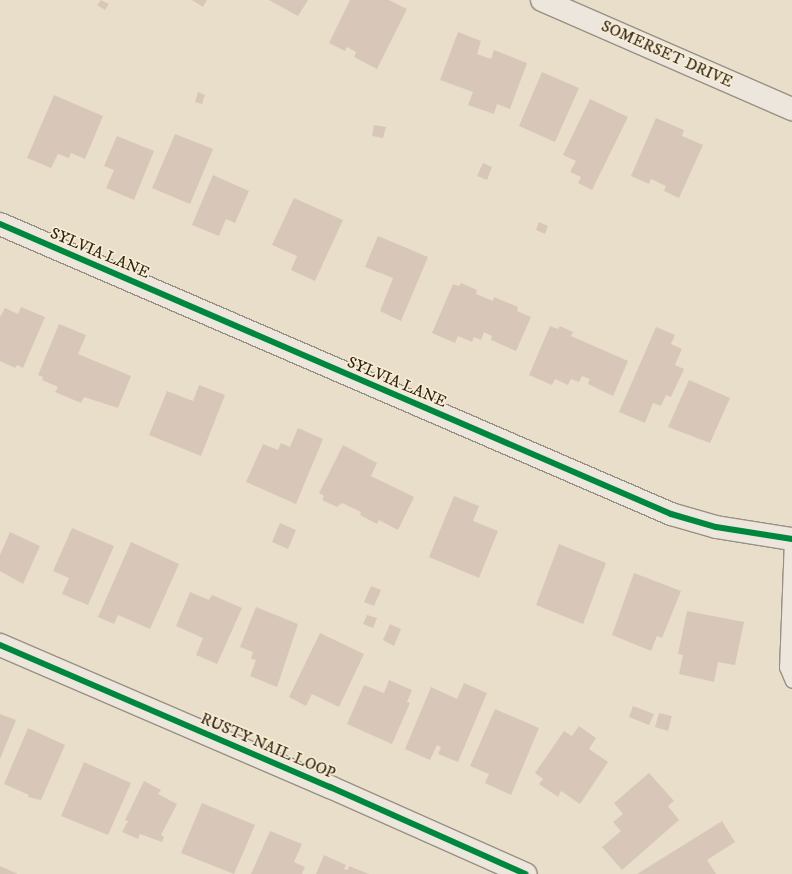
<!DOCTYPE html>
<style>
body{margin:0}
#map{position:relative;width:792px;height:874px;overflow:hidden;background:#e9dec9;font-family:"IM FELL DW Pica",serif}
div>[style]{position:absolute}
.building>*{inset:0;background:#d8c7b9}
.roads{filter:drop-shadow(1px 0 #989083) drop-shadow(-1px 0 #989083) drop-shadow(0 1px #989083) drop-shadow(0 -1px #989083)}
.lane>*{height:13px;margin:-6.5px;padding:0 6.5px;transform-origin:6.5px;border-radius:6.5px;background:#ece6dc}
.street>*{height:22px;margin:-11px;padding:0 11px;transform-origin:11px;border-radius:11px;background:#ece6dc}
.cycleway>*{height:6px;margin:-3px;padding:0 3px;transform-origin:3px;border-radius:3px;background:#00873e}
span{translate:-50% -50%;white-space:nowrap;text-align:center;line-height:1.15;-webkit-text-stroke:3.5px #f9edd3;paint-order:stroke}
.street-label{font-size:16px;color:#2d2215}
</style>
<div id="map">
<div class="building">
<div style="clip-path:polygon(101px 0,109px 4px,105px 10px,97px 5px)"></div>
<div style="clip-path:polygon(192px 0,207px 0,203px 7px)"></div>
<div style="clip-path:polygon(269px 0,308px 0,298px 16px)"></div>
<div style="clip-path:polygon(350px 0,389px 0,407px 9px,377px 69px,354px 57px,356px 52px,347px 47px,345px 51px,329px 43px)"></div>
<div style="clip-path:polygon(458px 32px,481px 41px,477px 54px,491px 59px,494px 50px,527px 63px,510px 109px,497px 104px,494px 114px,468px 105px,473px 92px,440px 80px)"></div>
<div style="clip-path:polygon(542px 72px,579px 88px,555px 142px,519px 126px)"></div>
<div style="clip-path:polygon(198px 92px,205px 95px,202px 104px,195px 102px)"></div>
<div style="clip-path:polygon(54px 95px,103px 116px,85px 159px,71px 153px,69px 158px,58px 154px,51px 168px,27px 158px)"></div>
<div style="clip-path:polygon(590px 99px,628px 117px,592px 190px,578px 183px,581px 177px,570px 172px,576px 161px,563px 155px)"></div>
<div style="clip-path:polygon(656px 118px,684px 130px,682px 136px,703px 145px,679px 198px,664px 191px,666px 186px,651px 179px,649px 184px,631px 176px)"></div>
<div style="clip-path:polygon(374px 125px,386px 127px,383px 138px,372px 136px)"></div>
<div style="clip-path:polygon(175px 134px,213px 149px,190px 204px,152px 188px)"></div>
<div style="clip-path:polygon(117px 136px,154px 151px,134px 200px,106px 188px,114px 170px,104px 166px)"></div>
<div style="clip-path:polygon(483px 163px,492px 167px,487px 180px,477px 176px)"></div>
<div style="clip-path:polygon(213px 175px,249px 191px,235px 223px,226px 219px,219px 236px,192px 225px)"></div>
<div style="clip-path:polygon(294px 198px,343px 220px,315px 281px,291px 270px,297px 256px,272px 245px)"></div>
<div style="clip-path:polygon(539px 222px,548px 226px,545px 234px,536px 230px)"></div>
<div style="clip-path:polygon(378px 236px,428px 257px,401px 321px,380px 311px,393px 278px,365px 267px)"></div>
<div style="clip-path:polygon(461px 283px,477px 290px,476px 294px,493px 301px,494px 297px,518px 307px,517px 311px,531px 317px,516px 351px,491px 340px,492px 336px,484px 332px,481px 340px,474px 337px,472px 342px,458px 336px,455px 343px,432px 333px,453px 284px,459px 286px)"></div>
<div style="clip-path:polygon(21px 307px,45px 317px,23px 368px,17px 365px,15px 368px,0 361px,0 317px,5px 308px,18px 314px)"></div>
<div style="clip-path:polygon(59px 324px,86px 335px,78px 354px,131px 376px,118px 408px,84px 397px,81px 403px,55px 392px,58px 387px,42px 380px,43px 377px,38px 375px)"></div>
<div style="clip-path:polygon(550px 326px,558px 329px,560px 326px,573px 332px,571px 336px,628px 361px,613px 396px,588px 384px,590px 379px,582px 376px,579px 382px,571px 379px,568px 385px,555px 379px,552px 385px,529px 375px)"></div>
<div style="clip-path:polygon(656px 327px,675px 335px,671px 344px,682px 349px,675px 365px,684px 369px,671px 397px,666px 395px,661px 406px,653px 403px,645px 423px,619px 412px)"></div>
<div style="clip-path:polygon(689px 380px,730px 398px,710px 443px,668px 427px)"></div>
<div style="clip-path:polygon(199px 385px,225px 395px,201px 456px,149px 435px,167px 391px,193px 401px)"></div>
<div style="clip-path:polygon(298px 428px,323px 439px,296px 504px,246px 482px,263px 444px,278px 450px,281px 443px,290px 447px)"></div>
<div style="clip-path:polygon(343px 445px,377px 463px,371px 476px,414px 497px,398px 530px,379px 520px,377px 524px,360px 515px,361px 512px,342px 503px,337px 507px,322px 500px,324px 496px,319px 493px)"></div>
<div style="clip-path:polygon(454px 496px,479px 506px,473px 521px,498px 531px,479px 578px,429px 557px)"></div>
<div style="clip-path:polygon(280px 523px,296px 530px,288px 549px,272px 542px)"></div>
<div style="clip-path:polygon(72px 528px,114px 546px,88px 605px,62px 594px,69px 578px,53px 571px)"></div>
<div style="clip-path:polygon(10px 532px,40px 546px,23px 584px,0 571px,0 555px)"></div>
<div style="clip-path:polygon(131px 542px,179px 564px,150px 629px,118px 615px,114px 624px,98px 617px)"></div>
<div style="clip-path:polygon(559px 544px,606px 563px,583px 624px,536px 605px)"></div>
<div style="clip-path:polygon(634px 573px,681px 591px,662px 638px,657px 636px,651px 651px,612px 635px)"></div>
<div style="clip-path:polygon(371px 586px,381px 590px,374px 606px,364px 602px)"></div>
<div style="clip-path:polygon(190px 592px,209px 600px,212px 595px,242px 608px,217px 664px,196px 655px,203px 638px,176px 626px)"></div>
<div style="clip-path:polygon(256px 607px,298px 624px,277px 687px,250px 676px,256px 660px,251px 659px,253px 652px,240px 647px)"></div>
<div style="clip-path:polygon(687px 611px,744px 622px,735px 665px,718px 662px,714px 682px,679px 674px,683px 655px,678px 654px)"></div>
<div style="clip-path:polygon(367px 615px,377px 618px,373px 628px,363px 624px)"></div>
<div style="clip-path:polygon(390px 624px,401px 629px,394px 646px,383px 640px)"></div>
<div style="clip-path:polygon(320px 633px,364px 654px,339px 707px,312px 694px,306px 706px,289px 697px)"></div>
<div style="clip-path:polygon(389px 680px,412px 690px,407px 702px,410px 703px,392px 744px,347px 724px,364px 685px,384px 693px)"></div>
<div style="clip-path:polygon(464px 683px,487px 693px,458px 762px,438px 754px,441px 747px,437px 745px,430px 760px,405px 749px,431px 687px,457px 699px)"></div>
<div style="clip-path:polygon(633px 706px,654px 714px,649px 725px,629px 717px)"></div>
<div style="clip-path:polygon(495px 709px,539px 728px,511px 795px,485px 783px,489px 774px,470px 766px)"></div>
<div style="clip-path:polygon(659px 713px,672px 716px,668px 731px,655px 727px)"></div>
<div style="clip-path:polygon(0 714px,16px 720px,0 759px)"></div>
<div style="clip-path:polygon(579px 726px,596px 738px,589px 749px,608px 762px,580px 804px,561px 791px,558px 797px,539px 784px,543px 779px,535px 773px,564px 731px,572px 736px)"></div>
<div style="clip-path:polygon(28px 728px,65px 745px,41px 800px,28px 797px,29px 795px,4px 784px)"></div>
<div style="clip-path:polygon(84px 762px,131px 783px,108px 835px,61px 816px)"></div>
<div style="clip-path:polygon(649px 773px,674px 801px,668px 806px,679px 820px,622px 870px,602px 847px,621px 831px,613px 822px,623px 814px,614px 803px)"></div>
<div style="clip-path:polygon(144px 781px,161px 790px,158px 794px,177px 804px,161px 835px,164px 837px,162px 842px,140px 834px,138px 839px,122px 832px,128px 821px,125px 820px)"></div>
<div style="clip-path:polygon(202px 803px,255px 825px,234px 874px,181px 853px)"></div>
<div style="clip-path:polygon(722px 821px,735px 842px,707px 860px,716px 874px,637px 874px)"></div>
<div style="clip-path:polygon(270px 831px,302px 844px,294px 862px,305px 867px,302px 874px,251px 874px)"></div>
<div style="clip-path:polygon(324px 855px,346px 865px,344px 869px,348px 870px,349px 866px,369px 874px,316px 874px)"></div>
<div style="clip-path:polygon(0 866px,18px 874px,0 874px)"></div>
</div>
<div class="roads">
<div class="lane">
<div style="left:791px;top:539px;width:128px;rotate:92.2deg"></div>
<div style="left:786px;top:667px;width:15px;rotate:67deg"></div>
</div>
<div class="street">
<div style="left:542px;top:0;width:273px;rotate:23.6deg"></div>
<div style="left:0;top:224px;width:731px;rotate:23.37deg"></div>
<div style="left:671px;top:514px;width:47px;rotate:16.1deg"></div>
<div style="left:716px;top:527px;width:77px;rotate:9deg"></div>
<div style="left:0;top:645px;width:359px;rotate:23.3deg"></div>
<div style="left:330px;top:787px;width:214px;rotate:24deg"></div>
</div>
</div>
<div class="cycleway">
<div style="left:0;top:224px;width:731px;rotate:23.37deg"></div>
<div style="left:671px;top:514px;width:47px;rotate:16.1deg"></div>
<div style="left:716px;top:527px;width:77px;rotate:9deg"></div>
<div style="left:0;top:645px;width:359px;rotate:23.3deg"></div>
<div style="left:330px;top:787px;width:214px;rotate:24deg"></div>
</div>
<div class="street-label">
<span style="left:667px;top:54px;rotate:24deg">SOMERSET DRIVE</span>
<span style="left:100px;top:253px;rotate:23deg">SYLVIA LANE</span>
<span style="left:397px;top:382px;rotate:23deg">SYLVIA LANE</span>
<span style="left:268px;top:746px;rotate:23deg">RUSTY NAIL LOOP</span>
</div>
</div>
